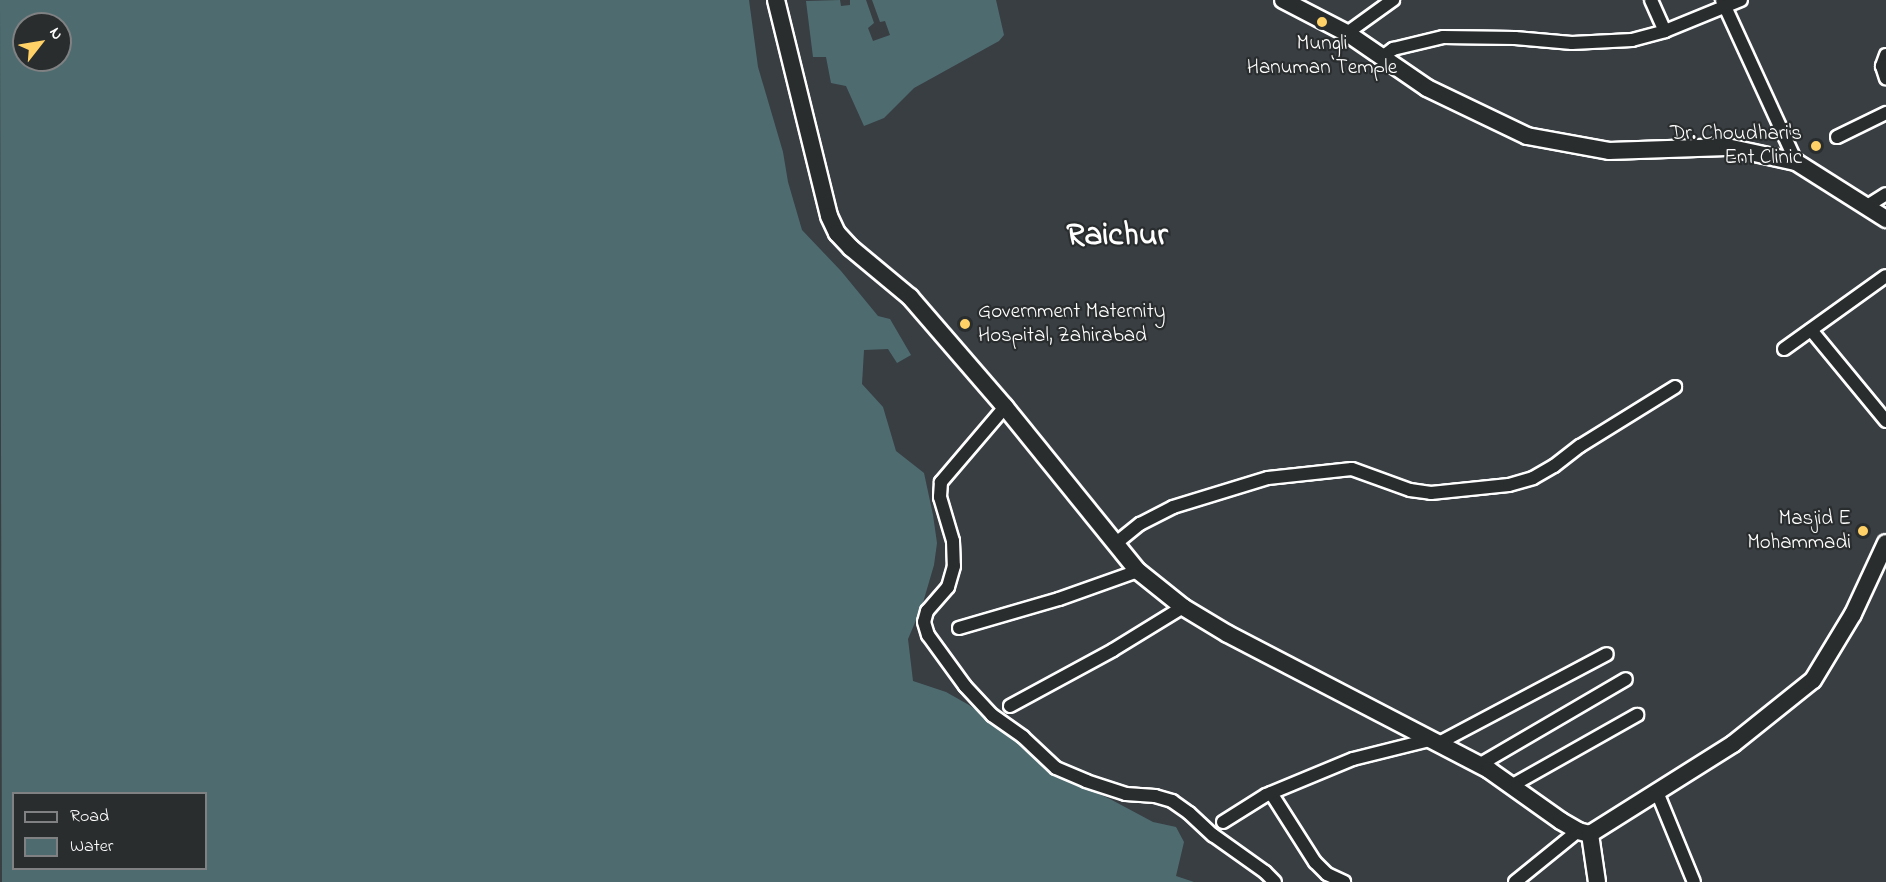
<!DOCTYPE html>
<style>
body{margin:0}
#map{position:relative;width:1886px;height:882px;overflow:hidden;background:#393e43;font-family:"Indie Flower",sans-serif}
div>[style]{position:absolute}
.water>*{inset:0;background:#4e6c70}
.roads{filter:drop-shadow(2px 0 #fff) drop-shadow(-2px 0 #fff) drop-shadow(0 2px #fff) drop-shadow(0 -2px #fff)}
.street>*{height:12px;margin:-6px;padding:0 6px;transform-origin:6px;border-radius:6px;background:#2a2d2e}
.secondary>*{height:16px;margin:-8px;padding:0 8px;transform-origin:8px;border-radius:8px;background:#2a2d2e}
.dots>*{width:16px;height:16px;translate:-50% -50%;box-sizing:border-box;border:3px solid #2a2d2e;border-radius:50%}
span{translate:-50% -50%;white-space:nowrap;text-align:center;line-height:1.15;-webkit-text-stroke:4.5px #2a2d2e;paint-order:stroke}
.poi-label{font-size:21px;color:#fff}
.right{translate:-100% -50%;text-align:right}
.left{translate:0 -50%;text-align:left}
.town-label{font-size:33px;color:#fff;font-weight:700}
.legend{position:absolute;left:12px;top:792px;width:195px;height:78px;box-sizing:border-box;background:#2a2d2e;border:2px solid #7f8182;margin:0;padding:8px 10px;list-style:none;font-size:18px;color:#fff}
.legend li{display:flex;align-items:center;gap:12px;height:30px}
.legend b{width:30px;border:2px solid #7f8182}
.north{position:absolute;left:12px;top:12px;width:60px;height:60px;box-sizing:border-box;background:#2a2d2e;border:2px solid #7f8182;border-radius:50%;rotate:59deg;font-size:16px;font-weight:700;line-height:24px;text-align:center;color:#fff}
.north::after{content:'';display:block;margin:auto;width:21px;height:27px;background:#ffd166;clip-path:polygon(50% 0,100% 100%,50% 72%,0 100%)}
</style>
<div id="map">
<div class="water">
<div style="clip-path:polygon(evenodd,0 0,749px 0,758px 67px,783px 152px,788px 182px,802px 230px,841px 271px,878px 316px,890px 319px,911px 355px,897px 363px,888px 349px,864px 350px,862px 384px,883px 407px,896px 451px,924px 473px,933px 515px,937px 543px,934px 565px,922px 606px,908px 639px,913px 681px,946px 692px,969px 705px,1027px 747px,1045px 770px,1110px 799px,1153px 822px,1176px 827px,1184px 842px,1176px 876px,1194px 882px,2px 882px,0 0,24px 24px,60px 24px,60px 60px,24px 60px,24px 24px,0 0,14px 794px,206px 794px,206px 868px,14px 868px,14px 794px)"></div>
<div style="clip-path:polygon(840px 0,841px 6px,850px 5px,850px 0,866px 0,874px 23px,868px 28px,873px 41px,890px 35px,885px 21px,880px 22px,872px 0,996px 0,1004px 35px,999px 41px,914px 88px,884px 118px,864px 126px,846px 86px,831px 83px,826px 57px,813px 57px,806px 1px)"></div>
</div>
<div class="roads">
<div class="street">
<div style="left:1651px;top:0;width:34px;rotate:66deg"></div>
<div style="left:1722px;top:0;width:178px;rotate:65.4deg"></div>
<div style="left:1347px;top:33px;width:57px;rotate:-35.7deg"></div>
<div style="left:1886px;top:55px;width:12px;rotate:110deg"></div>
<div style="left:1882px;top:66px;width:13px;rotate:72deg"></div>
<div style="left:1382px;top:57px;width:14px;rotate:-36deg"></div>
<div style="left:1393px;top:49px;width:51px;rotate:-13.5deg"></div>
<div style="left:1443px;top:37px;width:72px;rotate:0.8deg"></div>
<div style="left:1515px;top:38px;width:57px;rotate:5deg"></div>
<div style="left:1572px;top:43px;width:60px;rotate:-2.9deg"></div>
<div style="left:1632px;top:40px;width:34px;rotate:-15deg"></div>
<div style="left:1665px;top:31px;width:82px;rotate:-22.2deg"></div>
<div style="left:1837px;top:137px;width:55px;rotate:-26.1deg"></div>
<div style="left:1867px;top:206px;width:22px;rotate:-32deg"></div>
<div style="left:1811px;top:330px;width:118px;rotate:50.5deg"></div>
<div style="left:1784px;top:349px;width:125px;rotate:-35.6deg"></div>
<div style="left:1005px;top:407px;width:99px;rotate:130.5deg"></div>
<div style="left:941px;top:482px;width:15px;rotate:94deg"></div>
<div style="left:940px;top:497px;width:46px;rotate:73.5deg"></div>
<div style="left:953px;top:541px;width:25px;rotate:88deg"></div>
<div style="left:954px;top:566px;width:22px;rotate:106deg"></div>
<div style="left:948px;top:587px;width:32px;rotate:131deg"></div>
<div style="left:927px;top:611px;width:11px;rotate:105deg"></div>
<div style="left:924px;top:622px;width:14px;rotate:73deg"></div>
<div style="left:928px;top:635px;width:63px;rotate:54deg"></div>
<div style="left:965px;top:686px;width:40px;rotate:47deg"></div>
<div style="left:992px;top:715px;width:38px;rotate:35deg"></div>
<div style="left:1023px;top:737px;width:45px;rotate:43.2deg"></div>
<div style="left:1056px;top:768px;width:33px;rotate:23deg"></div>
<div style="left:1086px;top:781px;width:42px;rotate:18deg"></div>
<div style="left:1126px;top:794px;width:29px;rotate:4deg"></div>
<div style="left:1155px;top:796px;width:18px;rotate:16deg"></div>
<div style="left:1172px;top:801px;width:21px;rotate:35deg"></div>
<div style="left:1189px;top:813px;width:33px;rotate:43deg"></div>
<div style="left:1213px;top:835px;width:64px;rotate:35.4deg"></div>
<div style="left:1265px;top:872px;width:14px;rotate:45deg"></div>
<div style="left:1115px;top:544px;width:32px;rotate:-39deg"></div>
<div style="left:1140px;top:524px;width:37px;rotate:-27deg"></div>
<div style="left:1173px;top:507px;width:99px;rotate:-17deg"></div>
<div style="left:1268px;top:478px;width:84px;rotate:-6.1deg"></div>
<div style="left:1352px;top:469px;width:62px;rotate:19.9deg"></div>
<div style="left:1410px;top:490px;width:21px;rotate:8deg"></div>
<div style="left:1431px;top:493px;width:78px;rotate:-5.9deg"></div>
<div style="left:1509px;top:485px;width:25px;rotate:-16deg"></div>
<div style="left:1533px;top:478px;width:24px;rotate:-30deg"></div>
<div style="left:1554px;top:466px;width:33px;rotate:-38deg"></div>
<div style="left:1580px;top:446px;width:112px;rotate:-31.8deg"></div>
<div style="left:959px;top:628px;width:104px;rotate:-16.2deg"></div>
<div style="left:1059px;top:599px;width:84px;rotate:-19.5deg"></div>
<div style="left:1010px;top:706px;width:117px;rotate:-28.5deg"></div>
<div style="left:1113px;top:650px;width:82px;rotate:-31.6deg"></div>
<div style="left:1437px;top:744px;width:192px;rotate:-27.9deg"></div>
<div style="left:1479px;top:765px;width:170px;rotate:-30.3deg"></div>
<div style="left:1511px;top:786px;width:145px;rotate:-29.4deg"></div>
<div style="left:1657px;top:792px;width:97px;rotate:67.7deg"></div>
<div style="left:1271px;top:793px;width:82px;rotate:57.5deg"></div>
<div style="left:1315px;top:862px;width:17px;rotate:45deg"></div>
<div style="left:1327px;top:874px;width:19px;rotate:25deg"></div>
<div style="left:1223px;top:822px;width:51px;rotate:-32.1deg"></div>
<div style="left:1266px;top:795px;width:94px;rotate:-22.5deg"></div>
<div style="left:1353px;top:759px;width:78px;rotate:-14deg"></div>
<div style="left:1515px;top:882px;width:81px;rotate:-39deg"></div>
</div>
<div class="secondary">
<div style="left:776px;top:0;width:222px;rotate:76.2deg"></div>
<div style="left:829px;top:216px;width:19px;rotate:65deg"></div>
<div style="left:837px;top:233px;width:21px;rotate:47deg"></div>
<div style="left:851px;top:248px;width:77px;rotate:39.7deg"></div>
<div style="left:910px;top:297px;width:145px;rotate:49.2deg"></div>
<div style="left:1005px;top:407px;width:211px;rotate:51deg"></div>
<div style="left:1138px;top:571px;width:58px;rotate:38.7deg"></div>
<div style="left:1183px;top:607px;width:52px;rotate:31deg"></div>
<div style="left:1228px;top:634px;width:294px;rotate:27.5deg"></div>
<div style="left:1489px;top:770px;width:88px;rotate:35.3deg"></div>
<div style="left:1561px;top:821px;width:20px;rotate:30deg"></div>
<div style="left:1578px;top:831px;width:12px;rotate:14deg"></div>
<div style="left:1283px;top:0;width:72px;rotate:27.3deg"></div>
<div style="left:1347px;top:33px;width:97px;rotate:34.5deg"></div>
<div style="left:1427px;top:88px;width:111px;rotate:25.6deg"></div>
<div style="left:1527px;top:136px;width:83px;rotate:10.4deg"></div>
<div style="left:1609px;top:151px;width:118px;rotate:-1.9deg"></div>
<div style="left:1727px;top:147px;width:71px;rotate:12.3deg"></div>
<div style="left:1796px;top:162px;width:107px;rotate:32.3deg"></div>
<div style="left:1597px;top:882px;width:49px;rotate:-98.3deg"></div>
<div style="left:1590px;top:834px;width:169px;rotate:-32.2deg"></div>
<div style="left:1733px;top:744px;width:102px;rotate:-38.7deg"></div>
<div style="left:1813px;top:680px;width:77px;rotate:-58.8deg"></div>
<div style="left:1853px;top:614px;width:78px;rotate:-65.1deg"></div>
</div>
</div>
<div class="dots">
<div style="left:1322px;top:22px;background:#ffd166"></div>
<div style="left:1816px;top:146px;background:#ffd166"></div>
<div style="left:965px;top:324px;background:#ffd166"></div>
<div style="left:1863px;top:531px;background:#ffd166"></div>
</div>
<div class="poi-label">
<span style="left:1322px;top:56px">Mungli<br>Hanuman Temple</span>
<span class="right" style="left:1802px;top:146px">Dr. Choudhari's<br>Ent Clinic</span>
<span class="left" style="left:978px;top:324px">Government Maternity<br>Hospital, Zahirabad</span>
<span class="right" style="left:1851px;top:531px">Masjid E<br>Mohammadi</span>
</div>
<div class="town-label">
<span style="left:1117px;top:237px">Raichur</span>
</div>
<ul class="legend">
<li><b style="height:8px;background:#2a2d2e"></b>Road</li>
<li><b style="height:16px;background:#4e6c70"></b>Water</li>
</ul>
<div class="north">N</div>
</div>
